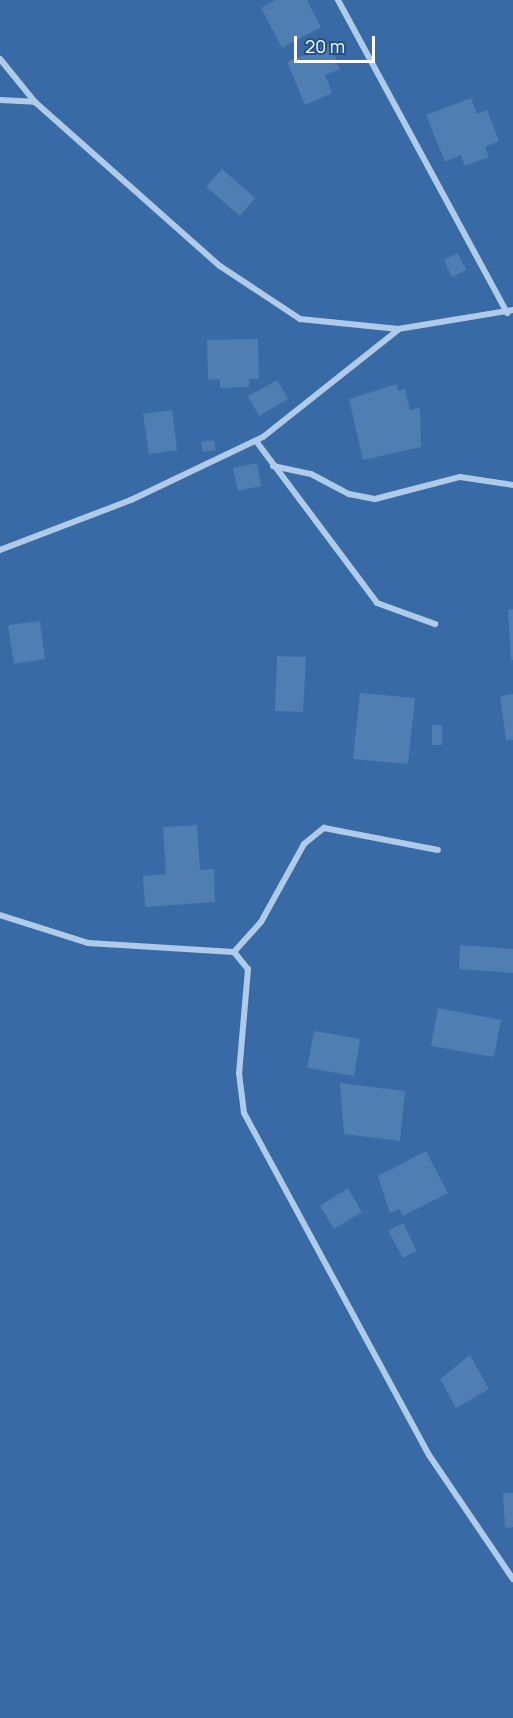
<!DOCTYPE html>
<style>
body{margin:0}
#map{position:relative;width:513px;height:1718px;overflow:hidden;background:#245188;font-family:Manrope,sans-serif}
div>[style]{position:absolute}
.green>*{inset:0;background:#386ba5}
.building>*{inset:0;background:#507db2}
.street>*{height:6px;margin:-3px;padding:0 3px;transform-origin:3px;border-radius:3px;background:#b0cbe9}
span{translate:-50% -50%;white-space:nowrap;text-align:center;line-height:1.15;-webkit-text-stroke:4.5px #245188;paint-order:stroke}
.scale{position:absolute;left:294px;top:36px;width:81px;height:27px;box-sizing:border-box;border:3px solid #fff;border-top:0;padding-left:8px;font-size:18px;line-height:21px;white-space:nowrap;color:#fff;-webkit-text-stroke:4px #245188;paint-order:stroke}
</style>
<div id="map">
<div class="green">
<div style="clip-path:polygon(0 0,513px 0,513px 1718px,0 1718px)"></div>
</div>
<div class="building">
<div style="clip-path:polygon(276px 0,307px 0,321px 27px,282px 48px,261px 8px)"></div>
<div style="clip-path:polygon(330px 44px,340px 69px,325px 75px,332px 93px,305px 105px,287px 62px)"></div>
<div style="clip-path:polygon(471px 98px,477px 114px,487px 110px,499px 141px,485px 147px,489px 157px,465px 166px,461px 155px,445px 162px,426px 115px)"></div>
<div style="clip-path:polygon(222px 169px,255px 198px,240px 216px,206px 187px)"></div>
<div style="clip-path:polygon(458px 253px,466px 270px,452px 277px,444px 260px)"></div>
<div style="clip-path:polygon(258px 339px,259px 379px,249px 379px,249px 387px,220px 388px,220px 379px,208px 380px,207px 340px)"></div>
<div style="clip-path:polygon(277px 380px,288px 399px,259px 416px,248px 396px)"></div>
<div style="clip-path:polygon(397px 384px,398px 391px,405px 389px,410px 410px,420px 408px,421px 447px,363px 460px,349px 399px)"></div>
<div style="clip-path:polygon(172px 410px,177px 450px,149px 454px,143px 414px)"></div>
<div style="clip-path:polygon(214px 440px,216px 450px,203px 452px,201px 442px)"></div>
<div style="clip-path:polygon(257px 463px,261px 486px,238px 491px,233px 468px)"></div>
<div style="clip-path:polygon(513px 609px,513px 660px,511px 660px,508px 610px)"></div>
<div style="clip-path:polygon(40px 621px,45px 659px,14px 664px,8px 625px)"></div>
<div style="clip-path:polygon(277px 656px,306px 657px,303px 712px,275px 711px)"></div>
<div style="clip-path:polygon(360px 693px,415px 698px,408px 764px,353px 759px)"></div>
<div style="clip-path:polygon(513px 694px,513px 740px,506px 740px,500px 696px)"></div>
<div style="clip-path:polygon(432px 725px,442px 725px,442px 745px,432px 745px)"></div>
<div style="clip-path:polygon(197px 825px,200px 870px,214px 869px,215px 902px,145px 907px,143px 876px,166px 874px,163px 827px)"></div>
<div style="clip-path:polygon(460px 945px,513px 949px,513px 973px,459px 969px)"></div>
<div style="clip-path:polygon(438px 1008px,501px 1020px,494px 1057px,431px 1046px)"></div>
<div style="clip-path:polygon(314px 1031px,360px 1039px,354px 1076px,307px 1068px)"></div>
<div style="clip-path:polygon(340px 1083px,405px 1091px,400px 1141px,344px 1134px)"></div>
<div style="clip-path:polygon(426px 1151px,448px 1193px,403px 1216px,399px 1209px,390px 1213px,378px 1176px)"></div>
<div style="clip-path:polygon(348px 1188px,362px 1212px,334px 1229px,320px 1206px)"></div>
<div style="clip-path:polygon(403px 1223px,417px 1251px,403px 1258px,388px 1231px)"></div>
<div style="clip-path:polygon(470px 1355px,489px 1389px,456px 1408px,440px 1379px)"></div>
<div style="clip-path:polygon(503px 1493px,513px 1493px,513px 1527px,505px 1528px)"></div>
</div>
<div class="street">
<div style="left:338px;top:0;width:356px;rotate:61.6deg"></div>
<div style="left:0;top:59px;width:55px;rotate:50.9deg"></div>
<div style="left:0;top:100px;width:35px;rotate:3deg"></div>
<div style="left:35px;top:102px;width:247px;rotate:41.6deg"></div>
<div style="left:220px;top:266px;width:96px;rotate:33.5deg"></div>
<div style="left:300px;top:319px;width:99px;rotate:5.8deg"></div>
<div style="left:398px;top:329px;width:117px;rotate:-9.4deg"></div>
<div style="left:256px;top:441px;width:202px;rotate:53.2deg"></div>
<div style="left:377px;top:603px;width:62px;rotate:19.9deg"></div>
<div style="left:273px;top:466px;width:39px;rotate:12deg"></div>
<div style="left:311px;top:474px;width:43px;rotate:27.8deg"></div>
<div style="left:349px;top:494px;width:26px;rotate:11deg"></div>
<div style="left:375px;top:499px;width:88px;rotate:-14.5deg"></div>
<div style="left:460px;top:477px;width:54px;rotate:8.6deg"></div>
<div style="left:0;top:550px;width:140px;rotate:-20.9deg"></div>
<div style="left:131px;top:500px;width:146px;rotate:-25.5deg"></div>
<div style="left:263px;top:437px;width:172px;rotate:-38.4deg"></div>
<div style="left:0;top:915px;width:92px;rotate:17.7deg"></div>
<div style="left:88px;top:943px;width:146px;rotate:3.5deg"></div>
<div style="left:234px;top:952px;width:22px;rotate:51deg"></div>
<div style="left:248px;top:969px;width:104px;rotate:94.9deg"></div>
<div style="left:239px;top:1073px;width:40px;rotate:82.9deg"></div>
<div style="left:244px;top:1113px;width:389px;rotate:61.6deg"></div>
<div style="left:429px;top:1455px;width:150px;rotate:55.9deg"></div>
<div style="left:234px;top:952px;width:40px;rotate:-48deg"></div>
<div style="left:261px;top:922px;width:89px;rotate:-61.1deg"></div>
<div style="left:304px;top:844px;width:26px;rotate:-39deg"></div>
<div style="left:324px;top:828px;width:116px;rotate:10.9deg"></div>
</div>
<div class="scale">20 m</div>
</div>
